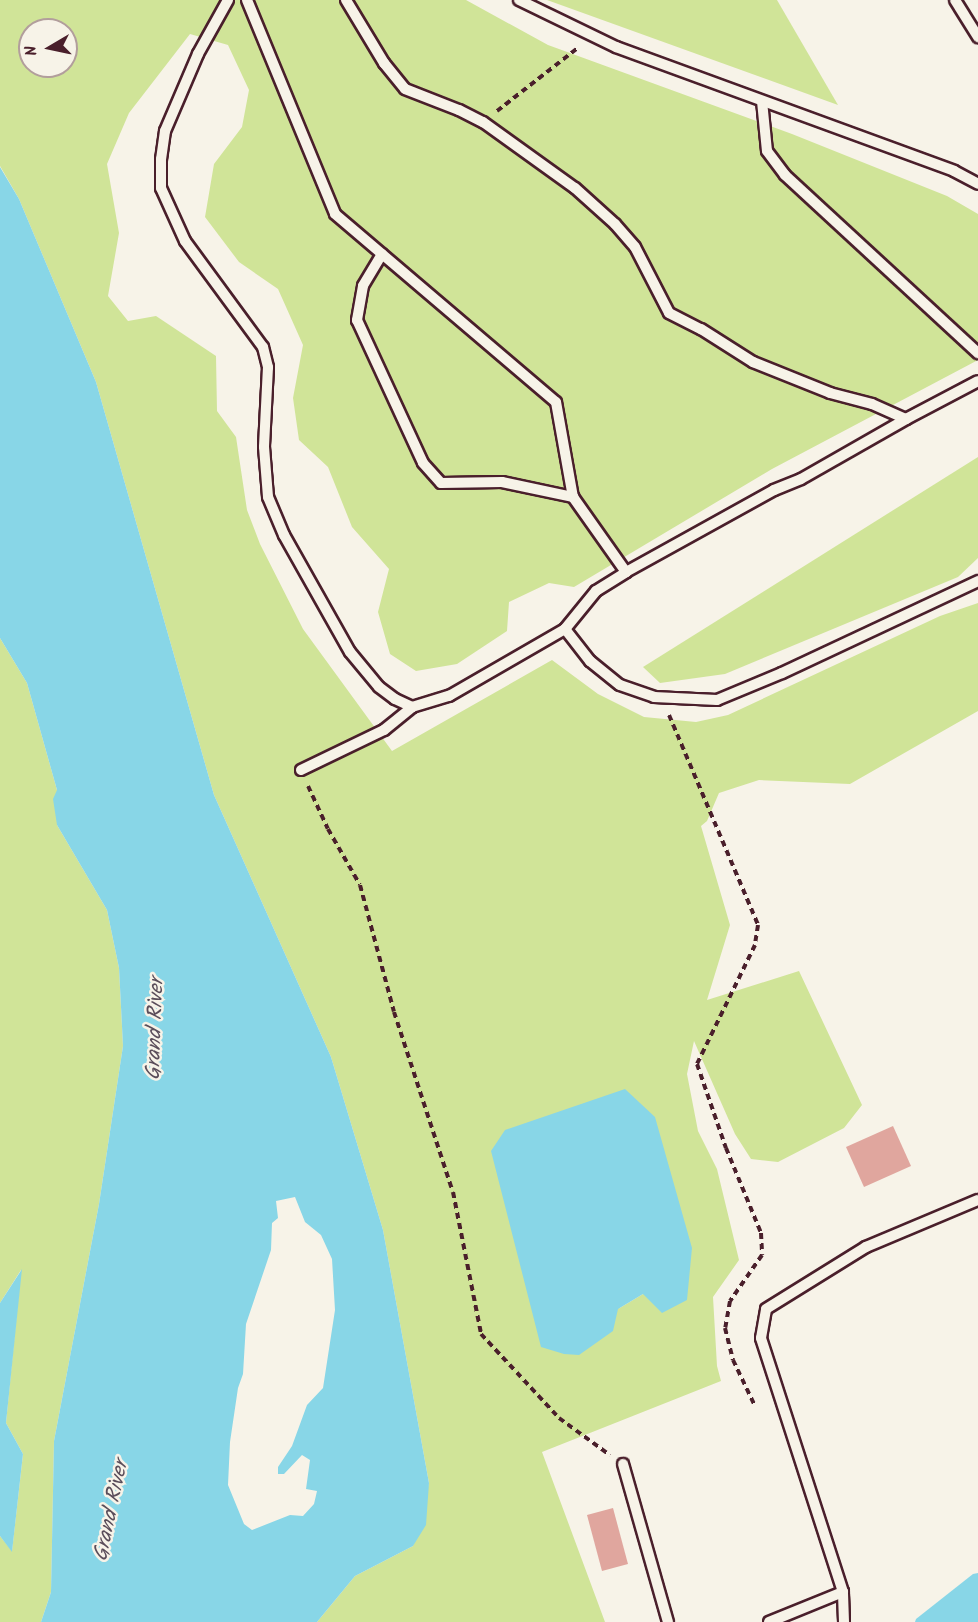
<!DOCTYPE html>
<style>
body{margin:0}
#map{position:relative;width:978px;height:1622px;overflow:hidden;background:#f7f3e8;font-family:Kalam,sans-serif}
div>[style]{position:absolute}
.green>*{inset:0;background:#d0e498}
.water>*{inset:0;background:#88d6e7}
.building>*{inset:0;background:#e0a69e}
.path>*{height:4px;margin-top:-2px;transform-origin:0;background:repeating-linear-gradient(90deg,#4a1f2b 0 6px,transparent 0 10.5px)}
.roads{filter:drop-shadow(2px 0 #4a1f2b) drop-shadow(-2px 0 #4a1f2b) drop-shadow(0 2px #4a1f2b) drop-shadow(0 -2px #4a1f2b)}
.lane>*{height:10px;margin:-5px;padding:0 5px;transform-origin:5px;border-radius:5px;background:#f7f3e8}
span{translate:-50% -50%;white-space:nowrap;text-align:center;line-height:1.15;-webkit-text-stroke:5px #f7f3e8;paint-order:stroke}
.water-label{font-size:21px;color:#5a4d5a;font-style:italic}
.north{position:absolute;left:18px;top:18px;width:60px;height:60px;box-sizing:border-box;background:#f7f3e8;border:2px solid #b29e9c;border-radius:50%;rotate:261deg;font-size:16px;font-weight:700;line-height:24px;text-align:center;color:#4a1f2b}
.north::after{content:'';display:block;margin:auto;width:21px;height:27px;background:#4a1f2b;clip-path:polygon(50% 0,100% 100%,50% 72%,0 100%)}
</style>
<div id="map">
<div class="green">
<div style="clip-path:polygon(evenodd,0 0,466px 0,548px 45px,792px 134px,947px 196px,978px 214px,978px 360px,772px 469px,574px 587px,549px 583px,509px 602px,507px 631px,457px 664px,416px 671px,390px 654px,378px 612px,389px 569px,352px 527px,328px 467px,299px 440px,293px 398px,303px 345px,278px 289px,239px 262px,205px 217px,214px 164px,242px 127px,249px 90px,228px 45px,190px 34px,129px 113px,107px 164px,119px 233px,108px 296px,128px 321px,156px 316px,216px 356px,217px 411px,236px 437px,247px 510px,260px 544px,303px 629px,392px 751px,552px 660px,598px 694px,644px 717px,696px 722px,728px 715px,940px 616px,978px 603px,978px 711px,850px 784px,759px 780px,719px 793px,707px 821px,701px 826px,730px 925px,707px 1000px,799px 971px,862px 1105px,844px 1128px,778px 1162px,751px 1159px,735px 1134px,694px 1041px,687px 1074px,698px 1131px,717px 1169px,739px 1260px,713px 1297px,717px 1366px,721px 1381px,542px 1452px,605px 1622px,317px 1622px,355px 1576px,413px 1546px,429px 1483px,383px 1230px,331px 1057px,214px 795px,96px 382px,19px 199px,0 166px,0 0,30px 30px,66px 30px,66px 66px,30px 66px,30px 30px,0 0,692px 1248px,643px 1294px,618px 1309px,692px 1248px)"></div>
<div style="clip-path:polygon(547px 0,777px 0,838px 105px)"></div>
<div style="clip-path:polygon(978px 457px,978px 558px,958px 577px,725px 674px,660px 683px,643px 667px)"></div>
<div style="clip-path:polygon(0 638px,27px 683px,57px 790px,57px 825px,107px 910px,119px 968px,123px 1046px,99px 1204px,54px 1441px,51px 1592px,41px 1622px,0 1622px,0 1536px,12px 1551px,23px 1454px,6px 1423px,21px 1270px,0 1303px)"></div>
</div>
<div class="water">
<div style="clip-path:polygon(evenodd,0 167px,19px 199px,96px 382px,214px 795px,331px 1057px,383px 1230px,429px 1483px,426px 1525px,413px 1546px,355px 1576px,317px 1622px,41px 1622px,51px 1592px,54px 1441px,99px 1204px,123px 1046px,119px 968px,107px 910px,57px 825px,53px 799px,57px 790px,27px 683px,0 638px,0 167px,295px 1197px,305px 1222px,321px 1235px,332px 1259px,335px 1310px,323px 1388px,307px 1405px,292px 1446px,278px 1467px,278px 1474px,284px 1474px,302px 1455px,310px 1460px,306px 1489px,317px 1491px,314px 1504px,303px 1516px,290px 1515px,252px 1530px,244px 1524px,228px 1485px,230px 1442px,238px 1388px,243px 1374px,246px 1324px,271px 1250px,272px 1223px,278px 1218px,276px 1201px,295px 1197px)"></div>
<div style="clip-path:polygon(625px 1089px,655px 1117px,692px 1248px,687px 1300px,662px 1313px,643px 1294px,618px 1309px,613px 1331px,579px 1355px,564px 1354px,541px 1347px,491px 1151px,505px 1130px)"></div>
<div style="clip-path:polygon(22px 1269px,6px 1423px,23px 1454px,12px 1552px,0 1536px,0 1303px)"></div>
<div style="clip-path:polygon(978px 1573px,978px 1622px,915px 1622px,916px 1619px,973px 1574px)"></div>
</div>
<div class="building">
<div style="clip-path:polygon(893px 1126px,911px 1166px,864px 1187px,846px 1147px)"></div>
<div style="clip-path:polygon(613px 1508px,628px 1564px,602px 1571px,587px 1515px)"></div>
</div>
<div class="path">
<div style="left:497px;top:111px;width:104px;rotate:-38deg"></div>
<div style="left:669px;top:715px;width:228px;rotate:67deg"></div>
<div style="left:758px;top:925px;width:20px;rotate:99deg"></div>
<div style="left:755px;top:945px;width:132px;rotate:116deg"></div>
<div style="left:697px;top:1064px;width:89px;rotate:71deg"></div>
<div style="left:726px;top:1148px;width:92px;rotate:67.6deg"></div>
<div style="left:761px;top:1233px;width:22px;rotate:87deg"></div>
<div style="left:762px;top:1255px;width:56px;rotate:124.8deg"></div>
<div style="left:730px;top:1301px;width:27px;rotate:100deg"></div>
<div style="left:725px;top:1328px;width:33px;rotate:76deg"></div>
<div style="left:733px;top:1360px;width:49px;rotate:64.5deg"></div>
<div style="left:308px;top:786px;width:47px;rotate:65.1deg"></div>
<div style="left:328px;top:829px;width:64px;rotate:60.3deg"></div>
<div style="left:360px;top:885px;width:131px;rotate:75deg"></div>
<div style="left:394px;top:1012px;width:189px;rotate:71.9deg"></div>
<div style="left:453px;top:1192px;width:145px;rotate:78.8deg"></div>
<div style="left:481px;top:1334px;width:115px;rotate:47.1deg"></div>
<div style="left:559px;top:1418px;width:63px;rotate:36deg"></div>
</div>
<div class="roads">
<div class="lane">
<div style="left:228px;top:0;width:62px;rotate:119.1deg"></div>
<div style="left:198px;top:54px;width:84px;rotate:113.2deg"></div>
<div style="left:165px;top:131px;width:28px;rotate:98deg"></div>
<div style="left:161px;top:159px;width:29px;rotate:90deg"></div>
<div style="left:161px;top:188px;width:58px;rotate:65.6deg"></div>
<div style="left:185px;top:241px;width:132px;rotate:53.7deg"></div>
<div style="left:263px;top:347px;width:21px;rotate:76deg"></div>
<div style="left:268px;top:367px;width:80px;rotate:92.9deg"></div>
<div style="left:264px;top:447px;width:50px;rotate:85.4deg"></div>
<div style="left:268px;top:497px;width:41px;rotate:67.2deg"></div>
<div style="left:284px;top:535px;width:134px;rotate:60.6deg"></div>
<div style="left:350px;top:652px;width:45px;rotate:50.4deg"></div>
<div style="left:379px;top:687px;width:20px;rotate:37deg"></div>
<div style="left:395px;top:699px;width:19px;rotate:25deg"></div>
<div style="left:412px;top:707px;width:39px;rotate:-17deg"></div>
<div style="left:449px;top:696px;width:134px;rotate:-30deg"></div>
<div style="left:565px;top:629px;width:49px;rotate:-50.8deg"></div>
<div style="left:596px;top:591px;width:36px;rotate:-32deg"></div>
<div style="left:626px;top:572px;width:169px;rotate:-29deg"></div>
<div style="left:774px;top:490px;width:29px;rotate:-22deg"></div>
<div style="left:801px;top:479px;width:121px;rotate:-29.7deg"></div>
<div style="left:247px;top:0;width:231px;rotate:67.6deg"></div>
<div style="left:335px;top:214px;width:290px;rotate:40.4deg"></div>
<div style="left:556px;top:402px;width:97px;rotate:79.9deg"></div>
<div style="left:573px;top:497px;width:92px;rotate:54.8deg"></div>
<div style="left:346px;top:0;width:74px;rotate:58.9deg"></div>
<div style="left:384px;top:63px;width:33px;rotate:51deg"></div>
<div style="left:405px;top:89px;width:58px;rotate:21.3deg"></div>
<div style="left:459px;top:110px;width:27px;rotate:27deg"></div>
<div style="left:483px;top:122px;width:113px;rotate:35.7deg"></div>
<div style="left:575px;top:188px;width:54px;rotate:42deg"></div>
<div style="left:615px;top:224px;width:30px;rotate:49deg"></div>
<div style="left:635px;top:247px;width:74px;rotate:62.7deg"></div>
<div style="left:669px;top:313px;width:36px;rotate:27deg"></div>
<div style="left:701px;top:329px;width:62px;rotate:32.4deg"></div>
<div style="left:753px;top:362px;width:83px;rotate:21.9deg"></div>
<div style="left:830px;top:393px;width:43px;rotate:14.7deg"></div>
<div style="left:872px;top:404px;width:37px;rotate:24deg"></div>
<div style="left:906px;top:419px;width:81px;rotate:-27.8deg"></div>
<div style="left:519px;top:0;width:108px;rotate:25.9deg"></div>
<div style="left:616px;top:47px;width:360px;rotate:20.1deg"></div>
<div style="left:954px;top:171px;width:27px;rotate:28deg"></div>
<div style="left:955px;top:0;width:44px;rotate:58.1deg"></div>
<div style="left:762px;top:101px;width:50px;rotate:84.3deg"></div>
<div style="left:767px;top:151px;width:30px;rotate:53deg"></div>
<div style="left:785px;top:175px;width:263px;rotate:42.7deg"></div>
<div style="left:382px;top:254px;width:37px;rotate:121deg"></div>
<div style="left:363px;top:286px;width:35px;rotate:100deg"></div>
<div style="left:357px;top:320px;width:157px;rotate:65.2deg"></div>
<div style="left:423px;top:463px;width:27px;rotate:48deg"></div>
<div style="left:441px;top:483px;width:61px;rotate:-0.9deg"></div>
<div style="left:502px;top:482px;width:73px;rotate:11.9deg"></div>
<div style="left:565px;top:629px;width:41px;rotate:52deg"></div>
<div style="left:590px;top:661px;width:38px;rotate:39deg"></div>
<div style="left:620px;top:685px;width:36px;rotate:19deg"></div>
<div style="left:654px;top:697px;width:63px;rotate:2.7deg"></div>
<div style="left:717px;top:700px;width:70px;rotate:-22.6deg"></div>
<div style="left:782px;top:673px;width:217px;rotate:-25.1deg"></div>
<div style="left:301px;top:770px;width:92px;rotate:-25.7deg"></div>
<div style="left:384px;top:730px;width:36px;rotate:-39deg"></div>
<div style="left:623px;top:1464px;width:164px;rotate:74.1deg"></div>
<div style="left:769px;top:1622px;width:80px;rotate:-22.1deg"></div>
<div style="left:844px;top:1622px;width:30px;rotate:-92deg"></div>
<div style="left:843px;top:1592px;width:267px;rotate:-107.9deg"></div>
<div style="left:761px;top:1338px;width:29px;rotate:-80deg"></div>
<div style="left:766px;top:1309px;width:118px;rotate:-31.8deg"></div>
<div style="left:866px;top:1247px;width:121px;rotate:-22.8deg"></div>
</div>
</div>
<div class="water-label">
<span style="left:156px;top:1029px;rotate:-88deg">Grand River</span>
<span style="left:112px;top:1511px;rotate:-78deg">Grand River</span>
</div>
<div class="north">N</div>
</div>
